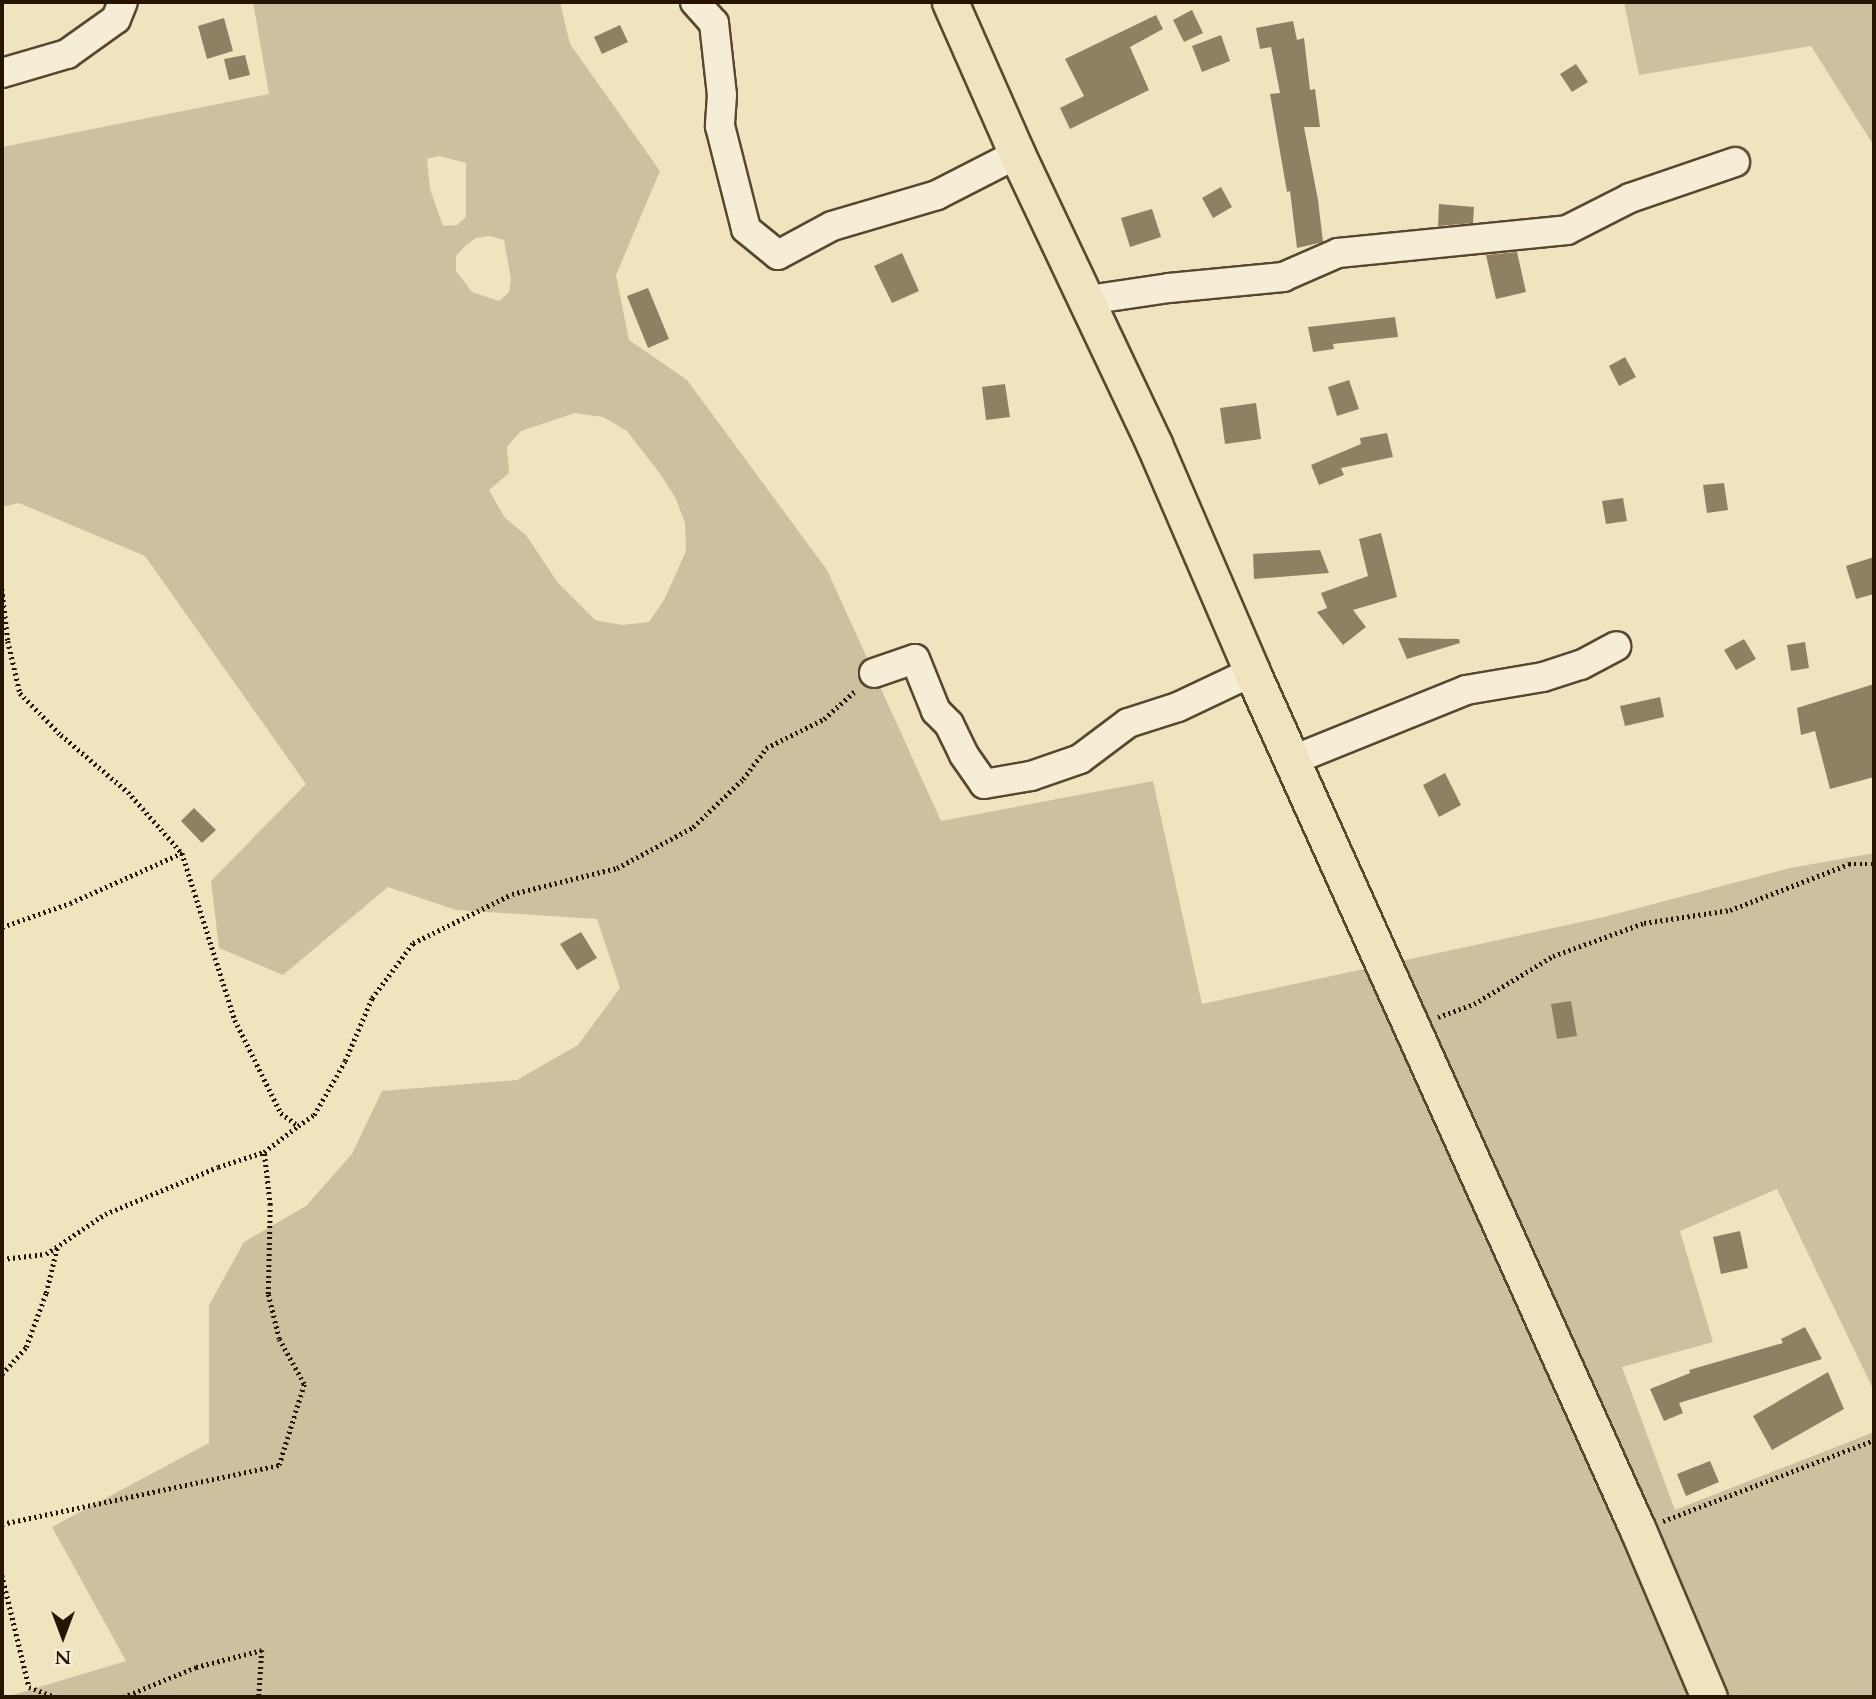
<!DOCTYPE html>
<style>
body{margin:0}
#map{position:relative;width:1876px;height:1699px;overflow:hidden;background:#f0e4bf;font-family:Cardo,serif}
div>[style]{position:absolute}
.green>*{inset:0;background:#cec09f}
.building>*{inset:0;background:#8f8063}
.path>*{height:4.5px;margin-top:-2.25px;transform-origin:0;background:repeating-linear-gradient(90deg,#261300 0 2px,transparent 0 5.5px)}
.roads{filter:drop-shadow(2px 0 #584730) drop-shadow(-2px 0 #584730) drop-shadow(0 2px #584730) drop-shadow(0 -2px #584730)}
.minor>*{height:28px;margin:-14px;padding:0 14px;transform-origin:14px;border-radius:14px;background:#f5edd5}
.major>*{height:35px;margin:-17.5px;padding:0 17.5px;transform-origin:17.5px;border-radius:17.5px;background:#f0e4bf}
span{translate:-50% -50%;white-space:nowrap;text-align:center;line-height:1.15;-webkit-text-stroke:5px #f5edd5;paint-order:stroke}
.frame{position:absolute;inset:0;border:4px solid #261300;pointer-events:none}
.north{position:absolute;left:28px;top:1601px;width:70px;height:70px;-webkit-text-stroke:5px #f5edd5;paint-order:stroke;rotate:180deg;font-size:19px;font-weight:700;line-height:28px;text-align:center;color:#261300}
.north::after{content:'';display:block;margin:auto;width:24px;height:32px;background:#261300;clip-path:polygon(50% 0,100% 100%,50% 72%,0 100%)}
</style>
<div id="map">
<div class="green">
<div style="clip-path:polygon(evenodd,253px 2px,560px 2px,570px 44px,660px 171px,616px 275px,629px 340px,687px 380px,827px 570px,941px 821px,1153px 781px,1202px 1004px,1604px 917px,1790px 868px,1874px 853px,1874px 1391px,1777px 1189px,1680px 1231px,1713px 1342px,1622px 1367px,1675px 1510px,1874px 1432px,1874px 1697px,6px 1697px,126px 1661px,52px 1527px,209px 1443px,209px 1305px,244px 1242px,306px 1206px,352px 1154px,382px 1091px,517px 1080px,578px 1045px,620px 988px,597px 919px,456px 910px,388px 887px,283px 975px,219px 948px,211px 881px,306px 784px,145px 556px,19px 503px,2px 507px,2px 147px,269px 94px,253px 2px,439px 156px,466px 163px,466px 217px,457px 225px,443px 226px,430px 189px,427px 159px,439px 156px,253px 2px,490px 236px,504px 240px,511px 279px,509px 292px,499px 301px,472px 292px,456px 271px,456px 256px,465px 246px,476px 238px,490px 236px,253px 2px,575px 413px,603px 417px,627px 431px,661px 475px,676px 499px,685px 523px,686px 551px,664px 600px,649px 622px,622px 625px,595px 620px,558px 583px,526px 535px,505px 518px,489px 490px,509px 473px,507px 447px,521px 431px,575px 413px)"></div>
<div style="clip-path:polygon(1624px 2px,1874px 2px,1874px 146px,1811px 46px,1639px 75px)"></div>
</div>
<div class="building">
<div style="clip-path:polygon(1192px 10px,1203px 33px,1184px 42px,1173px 20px)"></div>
<div style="clip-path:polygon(1156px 15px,1163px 29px,1130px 47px,1149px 90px,1070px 129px,1060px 108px,1084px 96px,1065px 59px)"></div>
<div style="clip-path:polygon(224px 18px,233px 51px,207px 59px,198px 26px)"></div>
<div style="clip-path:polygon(1293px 21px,1297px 40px,1304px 38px,1310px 90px,1315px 89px,1320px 127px,1304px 127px,1318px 200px,1323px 242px,1297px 248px,1290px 191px,1287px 192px,1270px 94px,1280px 93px,1271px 47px,1260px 49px,1256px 28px)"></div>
<div style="clip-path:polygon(620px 25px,628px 42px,602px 54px,594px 37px)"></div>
<div style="clip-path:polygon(1221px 35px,1230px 61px,1202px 72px,1192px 46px)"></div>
<div style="clip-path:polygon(245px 55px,250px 75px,229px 80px,224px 59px)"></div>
<div style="clip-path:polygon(1576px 64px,1588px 82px,1572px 92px,1560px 74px)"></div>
<div style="clip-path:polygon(1221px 187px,1232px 207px,1213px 218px,1202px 198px)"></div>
<div style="clip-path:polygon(1439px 204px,1474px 207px,1473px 223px,1438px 226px)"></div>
<div style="clip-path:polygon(1152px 209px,1161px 237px,1130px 247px,1121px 218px)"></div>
<div style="clip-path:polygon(1517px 252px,1526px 292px,1496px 299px,1486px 255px)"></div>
<div style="clip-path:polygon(902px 253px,919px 291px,892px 303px,874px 266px)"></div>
<div style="clip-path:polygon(648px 288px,669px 339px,648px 348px,627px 296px)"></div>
<div style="clip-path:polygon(1395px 317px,1398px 337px,1333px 344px,1334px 349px,1313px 352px,1308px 327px)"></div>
<div style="clip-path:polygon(1625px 357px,1636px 377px,1619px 386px,1609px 366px)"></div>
<div style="clip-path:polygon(1349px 380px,1359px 409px,1337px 416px,1328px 387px)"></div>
<div style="clip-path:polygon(1005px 384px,1010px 417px,986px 420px,982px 387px)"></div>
<div style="clip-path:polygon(1256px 403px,1261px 439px,1225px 444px,1220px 408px)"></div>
<div style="clip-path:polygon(1387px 433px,1393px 457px,1341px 468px,1344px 475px,1319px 485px,1311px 465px,1361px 444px,1360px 438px)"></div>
<div style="clip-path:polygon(1724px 483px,1728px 510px,1707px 513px,1703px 485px)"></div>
<div style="clip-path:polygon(1623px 498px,1627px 521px,1606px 524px,1602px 501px)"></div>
<div style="clip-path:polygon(1381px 533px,1397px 597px,1353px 610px,1366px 627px,1343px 645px,1317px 612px,1327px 608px,1321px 593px,1368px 576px,1359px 539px)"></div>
<div style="clip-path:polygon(1320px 550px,1329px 573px,1254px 579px,1253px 554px)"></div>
<div style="clip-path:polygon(1874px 557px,1874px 594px,1856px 599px,1846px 566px)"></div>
<div style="clip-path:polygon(1398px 638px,1459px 639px,1460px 643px,1407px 659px)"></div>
<div style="clip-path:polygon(1744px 639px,1756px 659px,1736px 670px,1724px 650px)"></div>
<div style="clip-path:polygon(1805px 642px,1809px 668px,1791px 671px,1787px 645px)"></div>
<div style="clip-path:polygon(1874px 684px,1874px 777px,1830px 789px,1815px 731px,1801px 735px,1797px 708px)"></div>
<div style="clip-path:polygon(1660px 697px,1664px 717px,1625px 726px,1620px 706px)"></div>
<div style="clip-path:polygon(1445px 773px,1461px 805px,1439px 817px,1423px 785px)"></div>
<div style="clip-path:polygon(194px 808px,216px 830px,202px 843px,181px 821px)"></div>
<div style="clip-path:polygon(581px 932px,597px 958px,577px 970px,560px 944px)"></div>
<div style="clip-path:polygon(1571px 1001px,1577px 1036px,1557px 1039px,1551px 1004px)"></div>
<div style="clip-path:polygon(1740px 1231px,1748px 1268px,1721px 1274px,1713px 1237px)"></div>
<div style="clip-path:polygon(1805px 1327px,1822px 1359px,1679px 1403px,1683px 1413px,1664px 1421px,1650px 1389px,1690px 1373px,1689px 1370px,1783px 1343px,1781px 1339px)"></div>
<div style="clip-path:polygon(1828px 1372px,1844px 1409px,1772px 1450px,1753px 1416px)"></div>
<div style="clip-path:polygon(1710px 1461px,1719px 1482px,1686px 1496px,1677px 1474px)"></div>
</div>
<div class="path">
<div style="left:2px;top:589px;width:52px;rotate:83.4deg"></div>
<div style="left:8px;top:641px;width:53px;rotate:77deg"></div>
<div style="left:20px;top:693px;width:59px;rotate:45.7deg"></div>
<div style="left:61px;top:735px;width:88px;rotate:40.4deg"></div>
<div style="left:128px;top:792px;width:81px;rotate:48.5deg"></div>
<div style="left:182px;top:853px;width:175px;rotate:72.4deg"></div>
<div style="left:235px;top:1020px;width:104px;rotate:63.7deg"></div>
<div style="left:281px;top:1113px;width:21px;rotate:37deg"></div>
<div style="left:298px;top:1126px;width:19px;rotate:-35deg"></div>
<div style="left:314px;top:1115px;width:62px;rotate:-60.1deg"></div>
<div style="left:345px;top:1061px;width:69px;rotate:-66.8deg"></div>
<div style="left:372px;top:998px;width:69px;rotate:-53.3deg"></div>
<div style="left:413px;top:943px;width:110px;rotate:-26.3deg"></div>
<div style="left:512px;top:894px;width:108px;rotate:-13.9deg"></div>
<div style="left:617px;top:868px;width:86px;rotate:-28.3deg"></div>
<div style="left:693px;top:827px;width:69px;rotate:-43.8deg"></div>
<div style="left:743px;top:779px;width:39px;rotate:-53deg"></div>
<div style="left:766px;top:748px;width:65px;rotate:-26.6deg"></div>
<div style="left:824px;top:719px;width:43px;rotate:-42.2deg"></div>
<div style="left:2px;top:927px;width:72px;rotate:-19.4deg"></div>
<div style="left:70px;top:903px;width:123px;rotate:-24.1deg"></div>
<div style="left:1438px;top:1017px;width:38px;rotate:-20deg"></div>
<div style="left:1474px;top:1004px;width:92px;rotate:-31.3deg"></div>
<div style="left:1553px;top:956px;width:97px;rotate:-19.9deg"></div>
<div style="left:1644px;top:923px;width:87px;rotate:-8.6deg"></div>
<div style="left:1730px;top:910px;width:128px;rotate:-21.1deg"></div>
<div style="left:1849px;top:864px;width:25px"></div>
<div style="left:2px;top:1259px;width:44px;rotate:-6.5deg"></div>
<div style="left:46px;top:1254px;width:71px;rotate:-34.1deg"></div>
<div style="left:105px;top:1214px;width:122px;rotate:-22.6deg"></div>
<div style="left:218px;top:1167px;width:48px;rotate:-18.1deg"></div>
<div style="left:2px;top:1374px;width:36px;rotate:-48deg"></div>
<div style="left:26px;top:1347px;width:58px;rotate:-69.7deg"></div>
<div style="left:46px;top:1293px;width:46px;rotate:-76.3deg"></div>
<div style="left:1663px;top:1521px;width:226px;rotate:-21deg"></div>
<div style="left:2px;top:1524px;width:283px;rotate:-12deg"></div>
<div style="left:279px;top:1465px;width:85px;rotate:-72.8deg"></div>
<div style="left:304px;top:1384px;width:51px;rotate:-119.1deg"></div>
<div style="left:279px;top:1339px;width:46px;rotate:-103.7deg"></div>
<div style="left:268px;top:1294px;width:89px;rotate:-88.7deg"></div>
<div style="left:270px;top:1205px;width:53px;rotate:-96.5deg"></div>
<div style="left:264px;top:1152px;width:43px;rotate:-37.4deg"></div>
<div style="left:2px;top:1575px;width:115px;rotate:76.4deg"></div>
<div style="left:29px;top:1687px;width:28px;rotate:21deg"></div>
<div style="left:123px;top:1697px;width:79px;rotate:-22.3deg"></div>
<div style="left:196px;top:1667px;width:68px;rotate:-14.4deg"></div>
<div style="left:262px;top:1650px;width:47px;rotate:93.7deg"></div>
</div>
<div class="roads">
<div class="minor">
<div style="left:695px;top:2px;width:28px;rotate:48deg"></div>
<div style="left:714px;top:23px;width:72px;rotate:83.7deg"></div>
<div style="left:722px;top:95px;width:31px;rotate:94deg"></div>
<div style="left:720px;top:126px;width:106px;rotate:75.8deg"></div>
<div style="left:746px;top:229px;width:41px;rotate:39.1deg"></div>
<div style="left:778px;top:255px;width:61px;rotate:-28.2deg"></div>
<div style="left:832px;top:226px;width:109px;rotate:-16.4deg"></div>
<div style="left:937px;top:195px;width:90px;rotate:-27.1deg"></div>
<div style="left:2px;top:73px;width:68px;rotate:-16.3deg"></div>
<div style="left:67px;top:54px;width:60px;rotate:-35.5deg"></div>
<div style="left:116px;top:19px;width:18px;rotate:-68deg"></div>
<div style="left:1088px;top:300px;width:82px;rotate:-8.4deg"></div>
<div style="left:1169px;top:288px;width:115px;rotate:-5.5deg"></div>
<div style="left:1283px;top:277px;width:60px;rotate:-23.6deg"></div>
<div style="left:1338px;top:253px;width:230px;rotate:-5.7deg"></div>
<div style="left:1567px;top:230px;width:71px;rotate:-26.9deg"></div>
<div style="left:1630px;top:198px;width:111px;rotate:-18.9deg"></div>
<div style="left:874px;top:673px;width:43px;rotate:-18.9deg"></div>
<div style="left:915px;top:659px;width:56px;rotate:68deg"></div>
<div style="left:936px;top:711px;width:18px;rotate:45deg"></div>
<div style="left:949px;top:724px;width:34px;rotate:64deg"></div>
<div style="left:964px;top:755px;width:35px;rotate:55deg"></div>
<div style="left:984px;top:784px;width:48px;rotate:-9.7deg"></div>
<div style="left:1031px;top:776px;width:52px;rotate:-19.1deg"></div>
<div style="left:1080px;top:759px;width:60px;rotate:-36.9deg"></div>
<div style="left:1128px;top:723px;width:52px;rotate:-17.7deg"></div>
<div style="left:1178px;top:707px;width:82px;rotate:-25.3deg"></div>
<div style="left:1293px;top:760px;width:187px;rotate:-22deg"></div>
<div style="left:1466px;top:690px;width:78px;rotate:-9.6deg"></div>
<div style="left:1543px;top:677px;width:40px;rotate:-18deg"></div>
<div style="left:1581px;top:665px;width:40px;rotate:-28deg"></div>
</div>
<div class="major">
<div style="left:950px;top:2px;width:166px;rotate:66.2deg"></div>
<div style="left:1017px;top:154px;width:321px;rotate:64.7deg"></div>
<div style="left:1154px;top:444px;width:248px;rotate:66.7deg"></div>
<div style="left:1252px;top:672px;width:941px;rotate:65.78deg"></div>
<div style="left:1638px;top:1530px;width:181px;rotate:67deg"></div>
</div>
</div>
<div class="frame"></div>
<div class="north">N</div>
</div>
